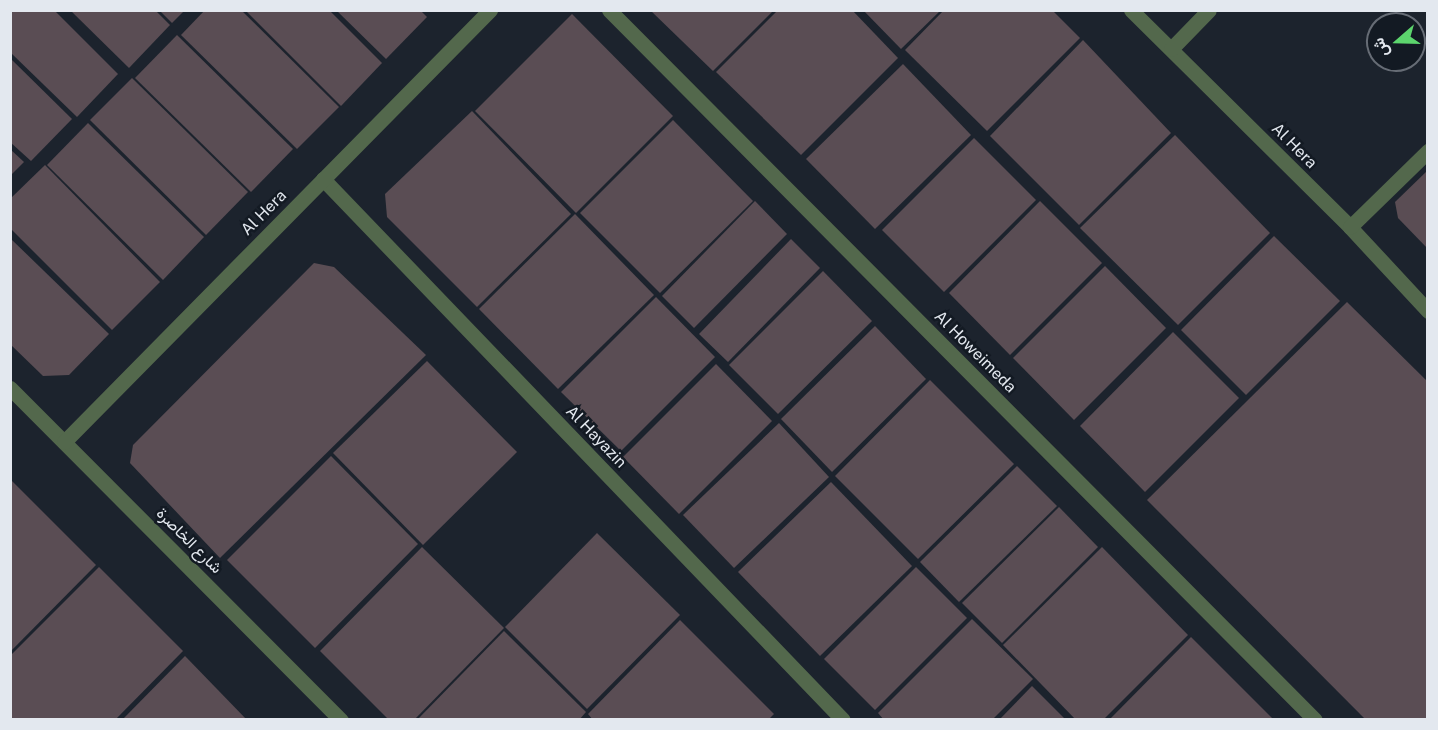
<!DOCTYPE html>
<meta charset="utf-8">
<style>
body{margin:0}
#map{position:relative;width:1438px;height:730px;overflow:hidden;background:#1c232d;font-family:"Public Sans",Vazirmatn,sans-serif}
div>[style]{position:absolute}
.building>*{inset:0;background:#5a4d54}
.minor>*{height:15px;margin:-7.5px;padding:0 7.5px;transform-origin:7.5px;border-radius:7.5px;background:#53684c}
span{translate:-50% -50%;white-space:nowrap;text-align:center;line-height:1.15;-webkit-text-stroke:5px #131a23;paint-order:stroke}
.street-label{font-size:16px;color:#e3e8ef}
.frame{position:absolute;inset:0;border:12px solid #e3e8ef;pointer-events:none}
.north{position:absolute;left:1366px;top:12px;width:60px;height:60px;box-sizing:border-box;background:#131a23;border:2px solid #666c75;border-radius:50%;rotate:250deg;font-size:16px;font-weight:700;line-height:24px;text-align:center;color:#e3e8ef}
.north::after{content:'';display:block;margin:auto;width:21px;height:27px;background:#5cd56d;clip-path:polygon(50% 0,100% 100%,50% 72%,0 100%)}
</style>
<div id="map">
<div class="building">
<div style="clip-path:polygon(10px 10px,54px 10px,118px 74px,77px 117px,10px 52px)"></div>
<div style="clip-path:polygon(70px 10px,155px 10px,170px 25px,129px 68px)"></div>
<div style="clip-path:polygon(159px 10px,185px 10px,172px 23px)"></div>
<div style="clip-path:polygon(205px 10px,241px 10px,339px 107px,297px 149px,181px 35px)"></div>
<div style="clip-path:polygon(245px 10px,329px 10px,382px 63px,341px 106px)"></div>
<div style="clip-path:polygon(336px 10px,420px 10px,427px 17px,386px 59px)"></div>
<div style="clip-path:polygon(650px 10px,774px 10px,713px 71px)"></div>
<div style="clip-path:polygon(778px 10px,852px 10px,898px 58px,801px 155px,716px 72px)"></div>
<div style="clip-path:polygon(863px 10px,941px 10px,901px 49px)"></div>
<div style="clip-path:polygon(944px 10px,1052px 10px,1080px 38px,987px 131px,905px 50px)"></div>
<div style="clip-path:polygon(572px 14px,673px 116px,576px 213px,475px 111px)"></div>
<div style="clip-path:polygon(177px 35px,293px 149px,251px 192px,135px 78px)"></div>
<div style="clip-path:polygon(1083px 40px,1171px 133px,1079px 225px,990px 136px)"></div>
<div style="clip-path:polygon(10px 58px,72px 119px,31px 161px,10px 142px)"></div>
<div style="clip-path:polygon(903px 64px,971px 135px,875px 229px,806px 159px)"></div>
<div style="clip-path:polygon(132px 78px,248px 192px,206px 235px,90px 120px)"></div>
<div style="clip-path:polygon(472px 111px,571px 214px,477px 307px,387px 217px,385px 194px)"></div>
<div style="clip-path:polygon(673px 120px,753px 201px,660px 293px,580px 213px)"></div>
<div style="clip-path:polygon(88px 123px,204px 237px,163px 280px,47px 165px)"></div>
<div style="clip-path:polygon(1175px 135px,1270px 233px,1178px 325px,1080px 228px)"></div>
<div style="clip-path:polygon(974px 138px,1036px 200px,944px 292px,882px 230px)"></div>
<div style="clip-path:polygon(10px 149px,24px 162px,10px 176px)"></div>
<div style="clip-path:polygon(45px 165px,160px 282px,112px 330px,10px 228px,10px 199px)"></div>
<div style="clip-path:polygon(1428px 170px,1428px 249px,1398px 218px,1395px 202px)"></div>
<div style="clip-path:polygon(755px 201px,787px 234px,694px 328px,662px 296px)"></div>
<div style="clip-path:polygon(1040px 201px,1102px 263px,1010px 355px,949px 293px)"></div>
<div style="clip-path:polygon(575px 214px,654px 295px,558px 389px,479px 309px)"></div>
<div style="clip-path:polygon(1274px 236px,1340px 301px,1246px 395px,1181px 330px)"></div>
<div style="clip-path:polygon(10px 238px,109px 334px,69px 375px,43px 376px,10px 344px)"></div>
<div style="clip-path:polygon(791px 239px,820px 268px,728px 362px,699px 334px)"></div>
<div style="clip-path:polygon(314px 263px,334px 267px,426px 355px,220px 558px,130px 463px,133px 445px)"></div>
<div style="clip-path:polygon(1105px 266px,1166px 328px,1074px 420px,1013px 358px)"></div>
<div style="clip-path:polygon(823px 271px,872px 321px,778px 414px,729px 365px)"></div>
<div style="clip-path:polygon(656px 297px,715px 357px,621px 451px,561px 392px)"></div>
<div style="clip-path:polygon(1347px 302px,1428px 382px,1428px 720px,1366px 720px,1147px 500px)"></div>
<div style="clip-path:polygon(875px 326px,926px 379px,832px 472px,781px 419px)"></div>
<div style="clip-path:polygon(1173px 332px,1239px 398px,1145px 492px,1080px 426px)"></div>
<div style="clip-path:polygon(427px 361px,517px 452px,423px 545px,333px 453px)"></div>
<div style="clip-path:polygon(716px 364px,772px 421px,679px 514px,623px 457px)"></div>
<div style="clip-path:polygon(930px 380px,1014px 464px,918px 559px,835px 476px)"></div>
<div style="clip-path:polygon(779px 423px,829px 477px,734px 568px,683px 515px)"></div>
<div style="clip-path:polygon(331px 456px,418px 544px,315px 648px,227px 560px)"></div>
<div style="clip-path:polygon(1017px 466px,1057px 506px,959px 602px,920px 562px)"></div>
<div style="clip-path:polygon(12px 481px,96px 565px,10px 652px,10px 483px)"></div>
<div style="clip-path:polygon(831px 482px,912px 566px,820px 656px,738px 572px)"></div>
<div style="clip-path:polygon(1059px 507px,1098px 547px,1002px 643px,962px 603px)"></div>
<div style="clip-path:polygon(597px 533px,680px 615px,587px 709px,505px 627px)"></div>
<div style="clip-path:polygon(422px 547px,504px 628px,414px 720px,389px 720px,320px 651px)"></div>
<div style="clip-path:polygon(1102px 547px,1188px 635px,1103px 720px,1076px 720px,1003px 645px)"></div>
<div style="clip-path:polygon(99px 567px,183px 651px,115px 720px,10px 720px,10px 656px)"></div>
<div style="clip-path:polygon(916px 567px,967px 618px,875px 710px,824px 659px)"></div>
<div style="clip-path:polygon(972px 619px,1033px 679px,992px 720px,884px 720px,878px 713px)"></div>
<div style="clip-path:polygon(680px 620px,774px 714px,768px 720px,593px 720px,588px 714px)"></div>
<div style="clip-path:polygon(504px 631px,586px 712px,579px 720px,417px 720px)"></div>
<div style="clip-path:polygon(1191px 637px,1274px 720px,1109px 720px)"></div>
<div style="clip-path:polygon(185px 656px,247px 720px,122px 720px)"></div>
<div style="clip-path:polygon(1032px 686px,1066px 720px,999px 720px)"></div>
</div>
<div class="minor">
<div style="left:609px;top:10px;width:1001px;rotate:45.16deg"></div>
<div style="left:1131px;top:10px;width:308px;rotate:44.7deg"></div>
<div style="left:1350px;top:227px;width:115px;rotate:47.1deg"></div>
<div style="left:1171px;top:49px;width:54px;rotate:-45.7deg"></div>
<div style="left:323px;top:179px;width:750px;rotate:46.13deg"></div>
<div style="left:1350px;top:227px;width:109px;rotate:-44.3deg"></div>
<div style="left:10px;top:388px;width:469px;rotate:45.1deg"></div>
<div style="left:64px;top:442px;width:607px;rotate:-45.4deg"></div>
</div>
<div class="street-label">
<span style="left:1294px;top:146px;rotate:45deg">Al Hera</span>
<span style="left:264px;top:213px;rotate:-45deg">Al Hera</span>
<span style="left:975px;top:352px;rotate:45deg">Al Howeimeda</span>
<span style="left:596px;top:437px;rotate:46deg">Al Hayazin</span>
<span style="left:189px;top:541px;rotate:45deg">شارع الخاصرة</span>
</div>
<div class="frame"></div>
<div class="north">ش</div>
</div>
